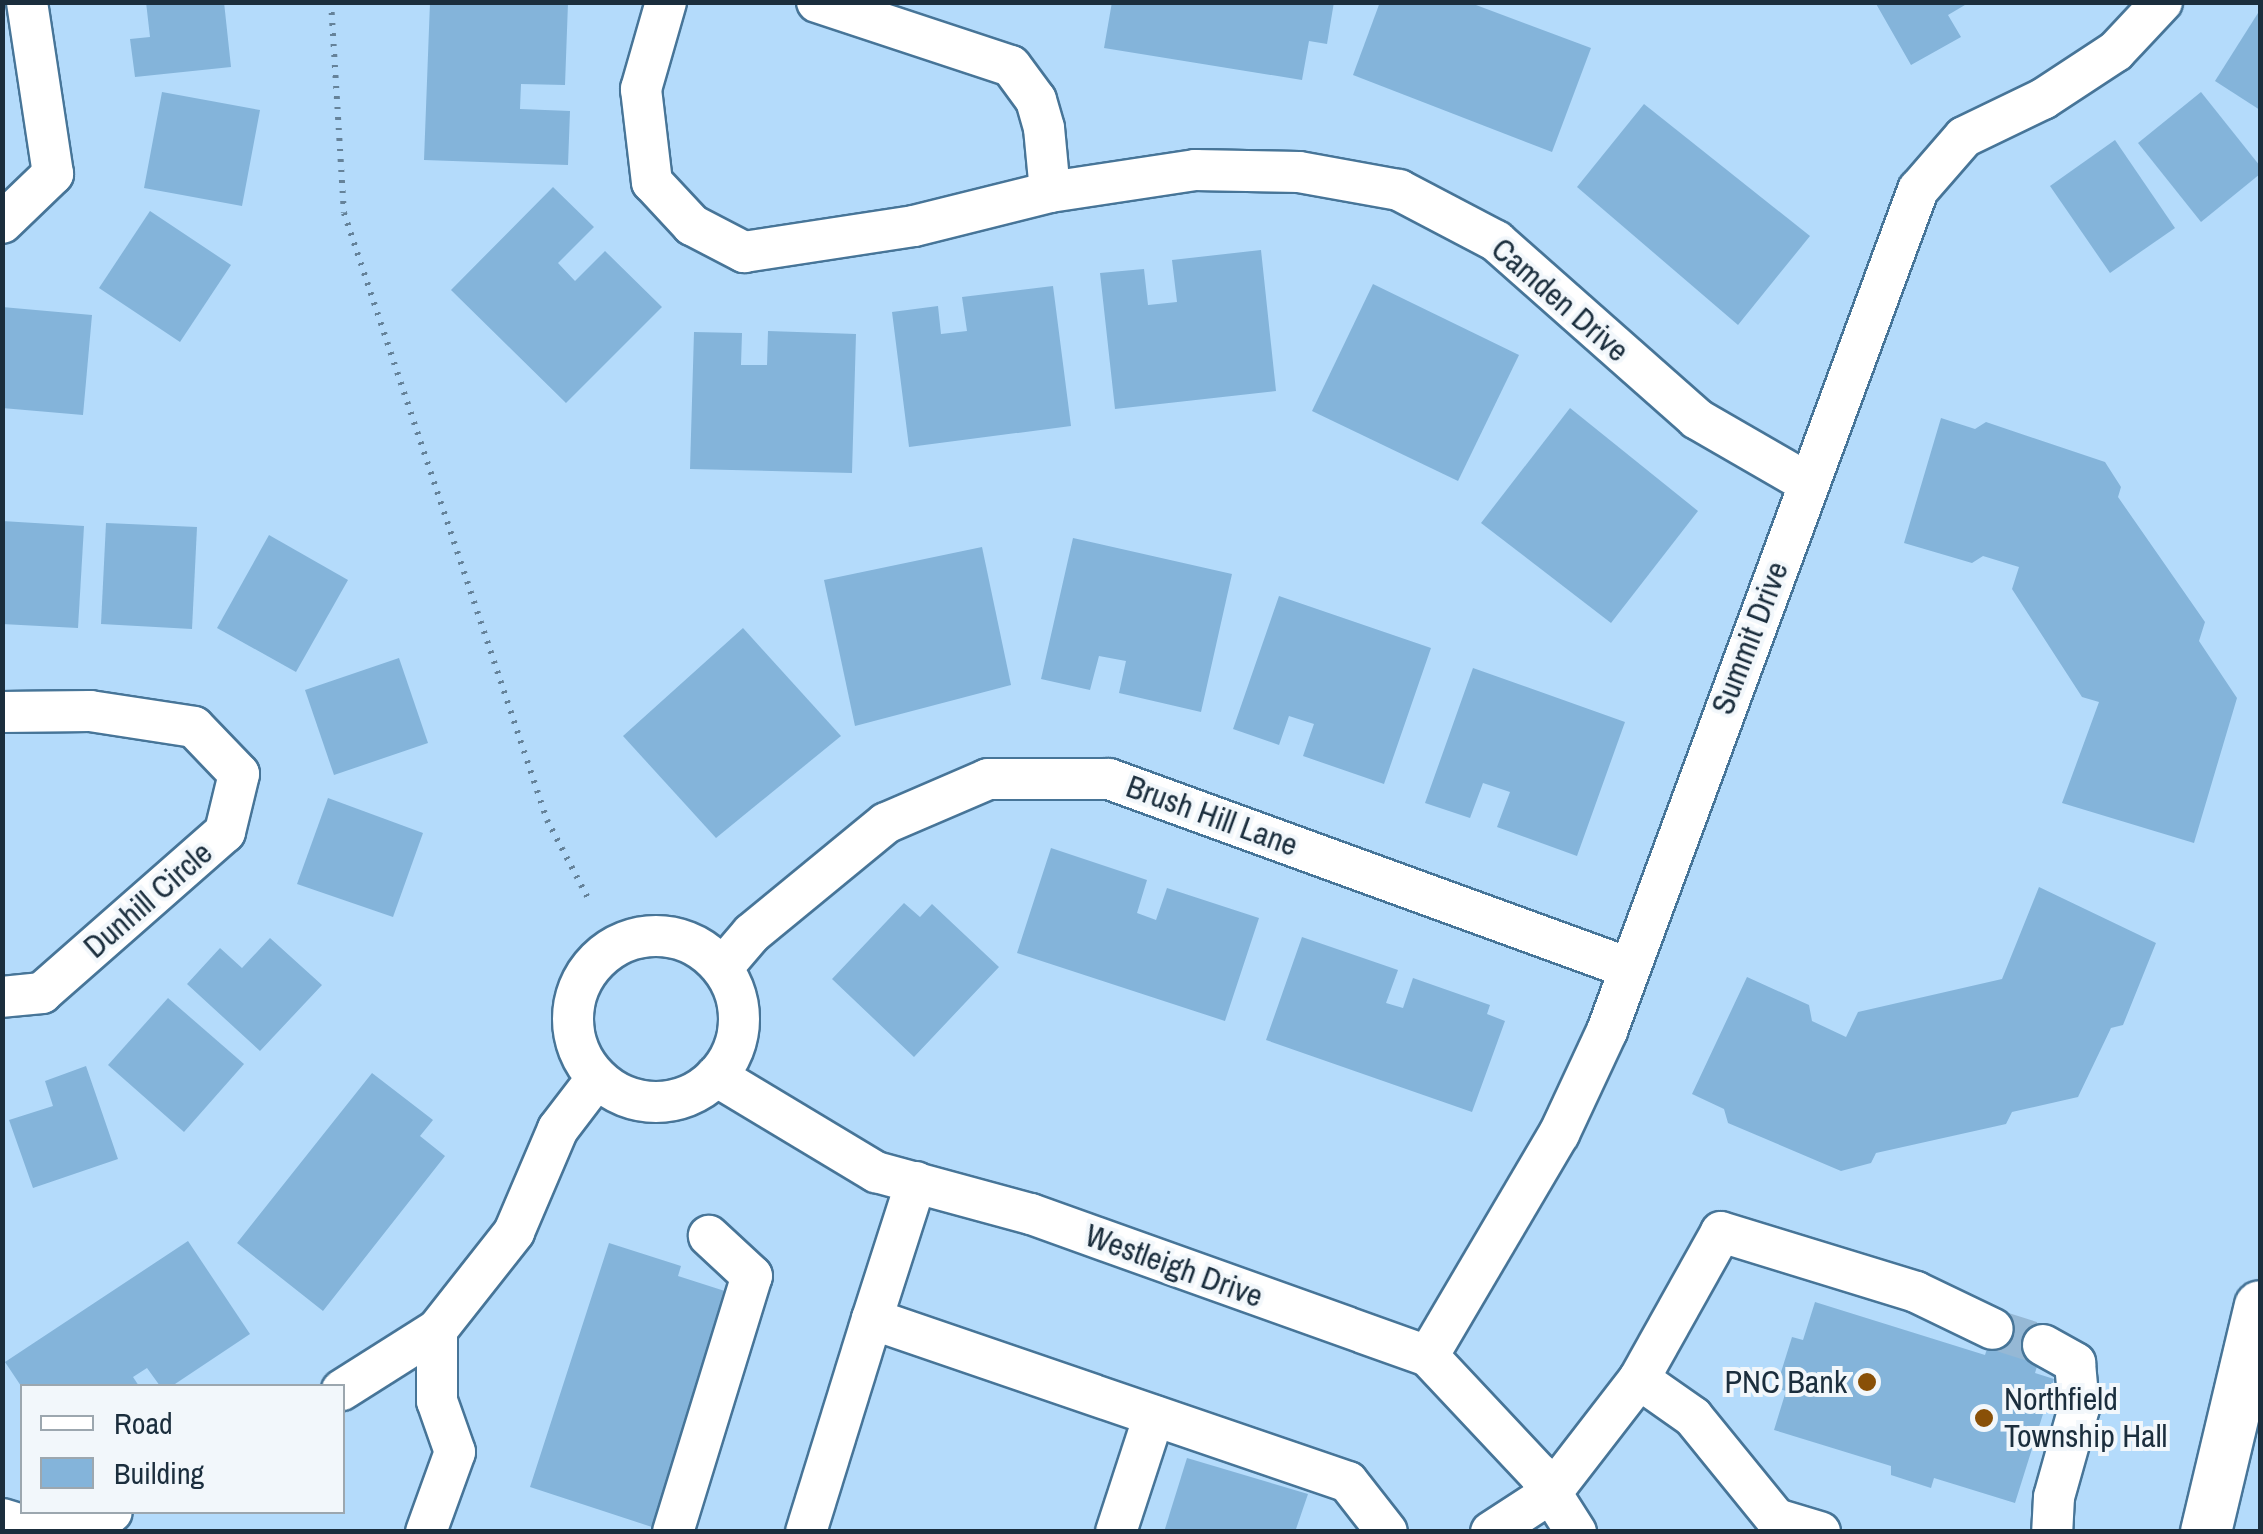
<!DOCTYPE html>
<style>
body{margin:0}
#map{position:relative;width:2263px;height:1534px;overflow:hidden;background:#b4dbfb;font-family:"Archivo Narrow",sans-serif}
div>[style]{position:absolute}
.building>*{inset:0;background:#84b4da}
.minor-tunnel>*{height:40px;margin-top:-20px;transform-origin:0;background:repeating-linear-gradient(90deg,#95b8d5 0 40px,transparent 0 60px)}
.path>*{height:6px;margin-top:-3px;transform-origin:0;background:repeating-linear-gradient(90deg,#658299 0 2.5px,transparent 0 10.5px)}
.roads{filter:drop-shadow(2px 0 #477598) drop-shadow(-2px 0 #477598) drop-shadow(0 2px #477598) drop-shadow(0 -2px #477598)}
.minor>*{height:40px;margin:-20px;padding:0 20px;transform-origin:20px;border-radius:20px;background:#fff}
.minor>.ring{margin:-20px;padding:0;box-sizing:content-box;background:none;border:40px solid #fff;border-radius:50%}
.major>*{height:50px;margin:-25px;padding:0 25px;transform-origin:25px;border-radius:25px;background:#fff}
.dots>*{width:28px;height:28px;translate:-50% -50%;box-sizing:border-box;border:5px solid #f2f7fb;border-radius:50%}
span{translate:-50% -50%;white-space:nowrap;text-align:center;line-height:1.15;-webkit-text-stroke:8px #f2f7fb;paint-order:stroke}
.street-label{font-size:32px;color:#1b2e3d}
.poi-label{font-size:32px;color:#1b2e3d}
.right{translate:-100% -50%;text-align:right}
.left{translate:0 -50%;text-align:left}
.frame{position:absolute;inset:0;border:5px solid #1b2e3d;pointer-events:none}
.legend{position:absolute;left:20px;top:1384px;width:325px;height:130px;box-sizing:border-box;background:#f2f7fb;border:2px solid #9ca7af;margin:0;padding:12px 18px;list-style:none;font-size:30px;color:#1b2e3d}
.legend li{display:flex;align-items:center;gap:20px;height:50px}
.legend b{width:50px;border:2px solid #9ca7af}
</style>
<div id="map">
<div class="building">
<div style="clip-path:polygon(146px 2px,224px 2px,231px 67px,135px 77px,130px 39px,150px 37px)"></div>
<div style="clip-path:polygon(430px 2px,568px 3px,565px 85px,521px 84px,520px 109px,570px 111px,568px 165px,424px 160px)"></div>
<div style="clip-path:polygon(1112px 2px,1334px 2px,1327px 44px,1309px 41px,1302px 80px,1104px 48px)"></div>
<div style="clip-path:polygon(1380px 2px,1468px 2px,1591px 48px,1552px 152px,1353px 75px)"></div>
<div style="clip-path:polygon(1875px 2px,1970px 2px,1948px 15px,1961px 37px,1911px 65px)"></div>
<div style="clip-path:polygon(2258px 13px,2260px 15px,2260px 110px,2215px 81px)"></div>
<div style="clip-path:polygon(162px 92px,260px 110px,242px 206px,144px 188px)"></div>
<div style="clip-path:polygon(2201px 92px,2260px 166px,2260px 174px,2201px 222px,2138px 143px)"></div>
<div style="clip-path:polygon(1644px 104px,1810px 236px,1738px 325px,1577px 187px)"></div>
<div style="clip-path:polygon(2115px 140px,2175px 228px,2110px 273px,2050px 186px)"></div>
<div style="clip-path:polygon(553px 187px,594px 227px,558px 263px,575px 281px,605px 251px,662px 307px,566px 403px,451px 290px)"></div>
<div style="clip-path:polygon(150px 211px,231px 265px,180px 342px,99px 288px)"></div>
<div style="clip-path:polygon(1261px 250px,1276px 391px,1115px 409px,1100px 273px,1144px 269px,1148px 305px,1177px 302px,1172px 260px)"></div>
<div style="clip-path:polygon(1373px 284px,1519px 355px,1458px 481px,1312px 411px)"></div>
<div style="clip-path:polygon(1053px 286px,1071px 426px,909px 447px,892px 312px,938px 306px,941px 334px,967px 331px,962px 297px)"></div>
<div style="clip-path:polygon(2px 307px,92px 315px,83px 415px,2px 408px)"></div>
<div style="clip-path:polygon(768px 331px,856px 334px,852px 473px,690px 469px,694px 332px,742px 333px,741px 365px,767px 365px)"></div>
<div style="clip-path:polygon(1570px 408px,1698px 511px,1611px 623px,1481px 523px)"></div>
<div style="clip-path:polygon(1941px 418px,1975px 429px,1986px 422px,2105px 462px,2121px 487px,2118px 497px,2205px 622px,2199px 641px,2237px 698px,2194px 843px,2062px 803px,2099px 702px,2082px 697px,2012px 589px,2019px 567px,1983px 556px,1972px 563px,1904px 543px)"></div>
<div style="clip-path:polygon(2px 521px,84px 526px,78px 628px,2px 624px)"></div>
<div style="clip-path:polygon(106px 523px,197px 527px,192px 629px,101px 624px)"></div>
<div style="clip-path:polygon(269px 535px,348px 580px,296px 672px,217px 628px)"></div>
<div style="clip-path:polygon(1073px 538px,1232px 574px,1201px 712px,1119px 693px,1126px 661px,1099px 656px,1090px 690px,1041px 679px)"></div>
<div style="clip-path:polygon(982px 547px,1011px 685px,855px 726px,824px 580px)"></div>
<div style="clip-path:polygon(1279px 596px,1431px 648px,1384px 784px,1303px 756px,1314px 724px,1289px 716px,1279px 745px,1233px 729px)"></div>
<div style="clip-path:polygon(743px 628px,841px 736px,716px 838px,623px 736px)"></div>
<div style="clip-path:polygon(399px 658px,428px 743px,334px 775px,305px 690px)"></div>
<div style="clip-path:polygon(1473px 668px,1625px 722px,1577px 856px,1497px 827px,1510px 792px,1483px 783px,1470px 818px,1425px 803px)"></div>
<div style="clip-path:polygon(328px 798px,423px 833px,393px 917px,297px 884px)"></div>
<div style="clip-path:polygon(1051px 848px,1147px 880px,1137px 913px,1156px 920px,1167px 888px,1259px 918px,1225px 1021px,1017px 953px)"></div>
<div style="clip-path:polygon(2039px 887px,2156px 943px,2123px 1025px,2111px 1028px,2078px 1097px,2012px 1112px,2006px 1124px,1876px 1153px,1871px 1163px,1841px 1171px,1728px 1123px,1724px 1109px,1692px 1094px,1747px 977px,1809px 1005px,1812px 1021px,1846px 1037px,1858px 1012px,2002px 979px)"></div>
<div style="clip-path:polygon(904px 903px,920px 917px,932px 904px,999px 967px,914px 1057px,832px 979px)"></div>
<div style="clip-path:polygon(1302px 937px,1398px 970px,1386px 1003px,1403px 1008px,1413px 978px,1490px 1005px,1487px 1014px,1505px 1021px,1472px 1112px,1266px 1040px)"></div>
<div style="clip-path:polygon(270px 938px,322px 985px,260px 1051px,187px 984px,220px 948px,242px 968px)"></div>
<div style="clip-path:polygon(168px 998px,244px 1064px,184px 1132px,108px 1065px)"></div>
<div style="clip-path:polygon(86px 1066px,118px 1159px,33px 1188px,9px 1120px,53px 1106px,45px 1081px)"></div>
<div style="clip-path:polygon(372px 1073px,433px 1120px,420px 1136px,445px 1156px,323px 1311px,237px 1243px)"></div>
<div style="clip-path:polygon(188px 1241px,250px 1334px,172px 1386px,160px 1386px,147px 1368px,133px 1377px,139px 1386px,21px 1386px,5px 1362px)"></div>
<div style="clip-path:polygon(609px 1243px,681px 1266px,678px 1276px,731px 1293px,655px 1528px,530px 1487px)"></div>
<div style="clip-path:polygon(1815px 1302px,1985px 1355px,1998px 1314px,2048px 1330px,2035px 1373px,2054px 1379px,2015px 1503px,1934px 1478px,1931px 1488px,1891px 1475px,1891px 1466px,1774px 1430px,1786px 1391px,1776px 1388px,1792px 1337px,1803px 1340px)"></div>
<div style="clip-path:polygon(1187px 1458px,1308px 1494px,1295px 1532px,1164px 1532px)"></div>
</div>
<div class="minor-tunnel">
<div style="left:1993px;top:1329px;width:52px;rotate:17.7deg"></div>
</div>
<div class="path">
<div style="left:331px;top:2px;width:211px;rotate:86.5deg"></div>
<div style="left:344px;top:213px;width:640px;rotate:71.51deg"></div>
<div style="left:547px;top:820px;width:93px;rotate:62.3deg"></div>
</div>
<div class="roads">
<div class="minor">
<div style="left:666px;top:2px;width:91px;rotate:106deg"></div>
<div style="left:641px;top:89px;width:94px;rotate:83.3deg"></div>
<div style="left:652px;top:182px;width:59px;rotate:47.1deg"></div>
<div style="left:692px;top:225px;width:59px;rotate:27.4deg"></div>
<div style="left:744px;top:252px;width:172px;rotate:-8.7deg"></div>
<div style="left:914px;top:226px;width:140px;rotate:-14deg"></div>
<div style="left:817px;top:2px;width:204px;rotate:18.3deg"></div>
<div style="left:1011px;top:66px;width:42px;rotate:53.7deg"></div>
<div style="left:1036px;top:100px;width:29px;rotate:74deg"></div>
<div style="left:1044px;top:128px;width:64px;rotate:84.6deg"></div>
<div style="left:1050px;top:192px;width:147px;rotate:-8.6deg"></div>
<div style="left:1195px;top:170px;width:104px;rotate:1.1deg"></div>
<div style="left:1299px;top:172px;width:102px;rotate:10.2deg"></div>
<div style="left:1399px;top:190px;width:110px;rotate:27.7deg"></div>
<div style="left:1496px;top:241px;width:268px;rotate:41.5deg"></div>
<div style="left:1697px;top:419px;width:128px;rotate:30deg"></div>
<div style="left:2px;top:223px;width:71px;rotate:-43.9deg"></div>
<div style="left:53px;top:174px;width:174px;rotate:-98.6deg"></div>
<div style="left:2px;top:712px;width:88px;rotate:-0.7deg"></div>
<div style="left:90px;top:711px;width:105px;rotate:8.7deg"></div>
<div style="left:194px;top:727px;width:65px;rotate:46.2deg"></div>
<div style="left:239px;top:774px;width:60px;rotate:103.6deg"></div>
<div style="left:225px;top:832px;width:244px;rotate:138.7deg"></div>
<div style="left:42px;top:993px;width:40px;rotate:174.3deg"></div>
<div class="ring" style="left:573px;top:936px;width:126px;height:126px"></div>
<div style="left:722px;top:968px;width:46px;rotate:-49.4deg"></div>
<div style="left:752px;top:933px;width:173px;rotate:-39.4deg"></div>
<div style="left:886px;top:823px;width:111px;rotate:-23.3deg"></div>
<div style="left:988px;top:779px;width:121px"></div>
<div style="left:1109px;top:779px;width:550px;rotate:19.98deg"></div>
<div style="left:716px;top:1076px;width:187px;rotate:31deg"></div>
<div style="left:876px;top:1172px;width:161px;rotate:15.2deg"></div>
<div style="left:1031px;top:1214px;width:422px;rotate:19.7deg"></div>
<div style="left:1428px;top:1356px;width:162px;rotate:46.8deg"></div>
<div style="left:1539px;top:1474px;width:69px;rotate:57.5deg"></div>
<div style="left:916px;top:1182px;width:144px;rotate:107.8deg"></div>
<div style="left:872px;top:1319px;width:503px;rotate:18.9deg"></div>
<div style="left:1348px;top:1482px;width:63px;rotate:52deg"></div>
<div style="left:2043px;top:1345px;width:37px;rotate:29deg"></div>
<div style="left:2075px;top:1363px;width:45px;rotate:84.9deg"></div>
<div style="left:2079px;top:1408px;width:92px;rotate:105.7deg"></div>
<div style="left:2054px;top:1497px;width:35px;rotate:93deg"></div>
<div style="left:1428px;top:1356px;width:258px;rotate:-59.5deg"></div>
<div style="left:1559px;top:1134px;width:114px;rotate:-65deg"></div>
<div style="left:1607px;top:1031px;width:897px;rotate:-69.71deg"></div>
<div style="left:1918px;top:190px;width:70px;rotate:-49deg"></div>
<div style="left:1964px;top:137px;width:88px;rotate:-25.7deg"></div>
<div style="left:2043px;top:99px;width:87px;rotate:-33.3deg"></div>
<div style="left:2116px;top:51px;width:67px;rotate:-46.8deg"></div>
<div style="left:1639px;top:1379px;width:168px;rotate:-60.8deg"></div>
<div style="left:1721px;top:1232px;width:204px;rotate:17.1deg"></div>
<div style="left:1916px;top:1292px;width:85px;rotate:25.7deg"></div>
<div style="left:342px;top:1390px;width:112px;rotate:-32.3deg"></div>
<div style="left:2px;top:1519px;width:28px;rotate:17deg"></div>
<div style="left:29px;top:1527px;width:84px;rotate:-10.2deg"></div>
<div style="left:426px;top:1532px;width:85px;rotate:-70.1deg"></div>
<div style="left:455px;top:1452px;width:54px;rotate:-109.4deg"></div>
<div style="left:437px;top:1401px;width:71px;rotate:-90deg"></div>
<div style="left:437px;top:1330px;width:125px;rotate:-51.8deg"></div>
<div style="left:514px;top:1232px;width:112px;rotate:-66.9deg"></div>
<div style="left:558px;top:1129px;width:64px;rotate:-52.6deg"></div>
<div style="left:673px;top:1532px;width:268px;rotate:-72.9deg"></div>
<div style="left:752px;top:1276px;width:59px;rotate:-137.1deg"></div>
<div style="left:806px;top:1532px;width:223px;rotate:-72.8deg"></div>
<div style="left:1116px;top:1532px;width:122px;rotate:-71.9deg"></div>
<div style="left:1491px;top:1532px;width:72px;rotate:-33deg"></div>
<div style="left:1551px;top:1493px;width:144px;rotate:-52.3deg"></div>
<div style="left:1639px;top:1379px;width:66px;rotate:35.1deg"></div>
<div style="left:1693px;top:1417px;width:132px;rotate:50.9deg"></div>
<div style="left:1776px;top:1519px;width:46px;rotate:16.5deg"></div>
</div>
<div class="major">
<div style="left:2206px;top:1532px;width:232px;rotate:-76.6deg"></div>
</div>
</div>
<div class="dots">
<div style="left:1867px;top:1382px;background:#895007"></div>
<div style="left:1984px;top:1418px;background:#895007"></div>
</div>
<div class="street-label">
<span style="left:1560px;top:300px;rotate:41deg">Camden Drive</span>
<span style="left:1750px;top:638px;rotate:-69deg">Summit Drive</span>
<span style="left:1212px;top:816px;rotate:20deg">Brush Hill Lane</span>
<span style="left:148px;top:900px;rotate:-41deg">Dunhill Circle</span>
<span style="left:1174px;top:1266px;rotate:20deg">Westleigh Drive</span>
</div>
<div class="poi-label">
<span class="right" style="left:1847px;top:1382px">PNC Bank</span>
<span class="left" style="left:2004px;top:1418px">Northfield<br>Township Hall</span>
</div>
<div class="frame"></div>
<ul class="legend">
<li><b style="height:12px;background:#fff"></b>Road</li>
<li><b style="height:28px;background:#84b4da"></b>Building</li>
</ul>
</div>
